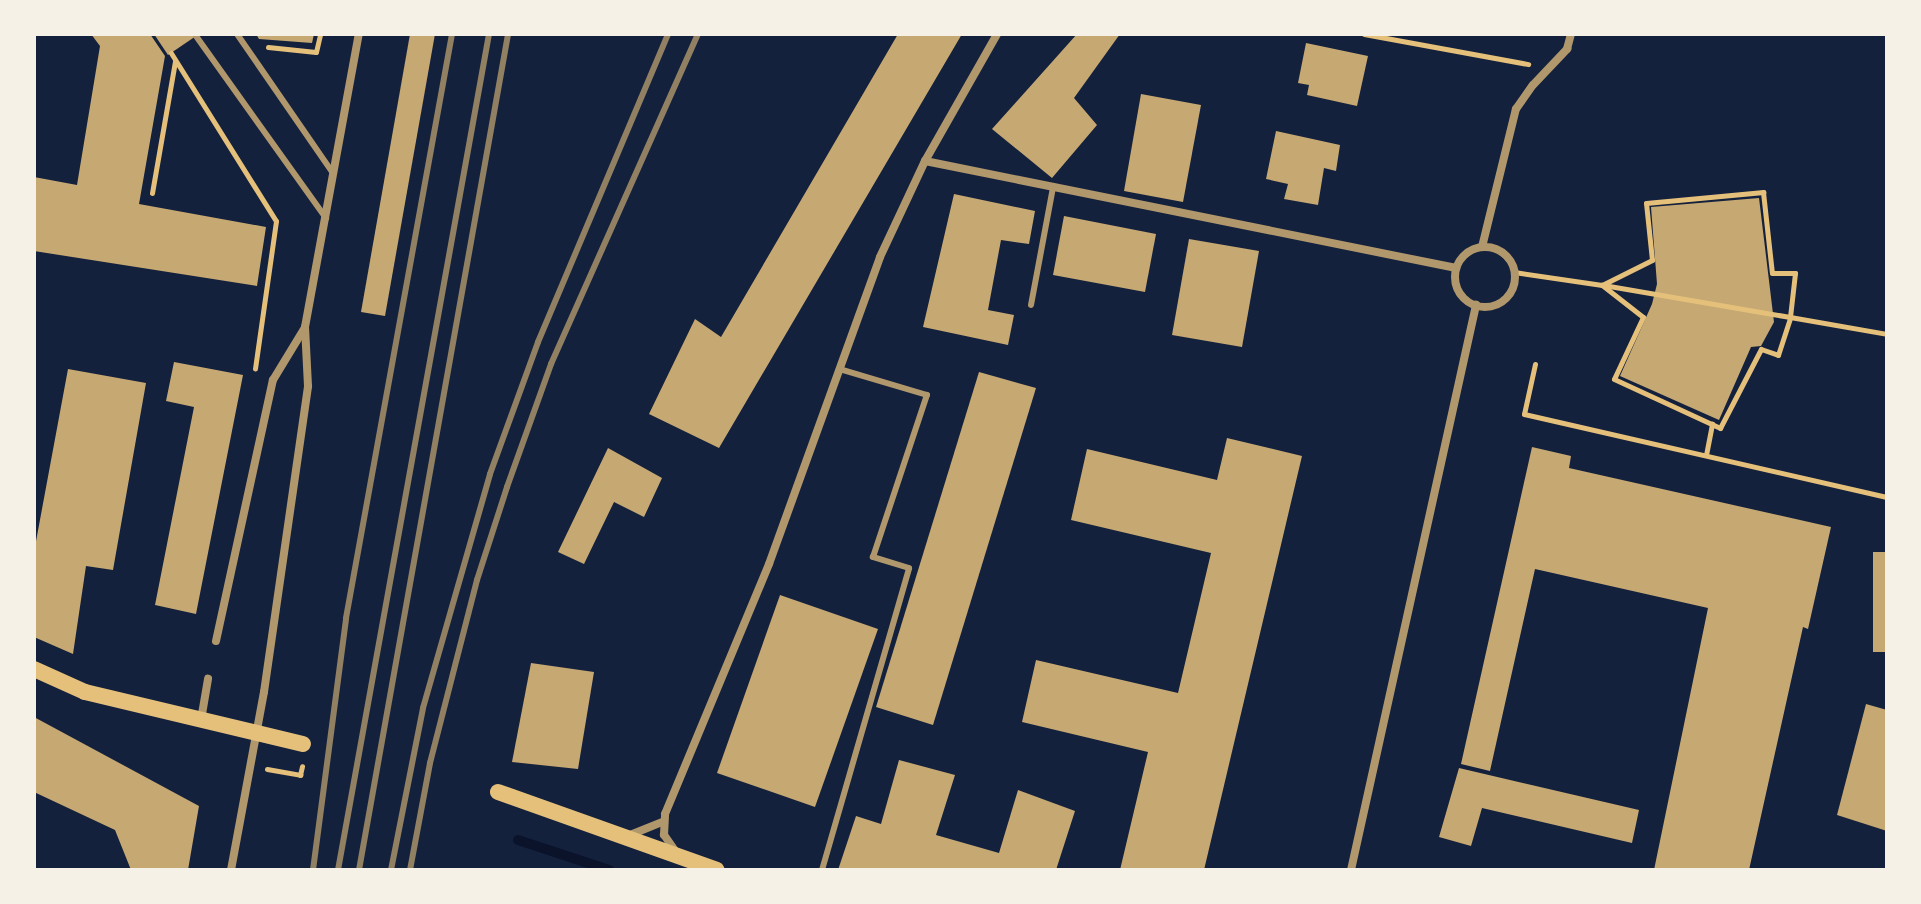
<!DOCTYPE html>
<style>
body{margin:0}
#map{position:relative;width:1921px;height:904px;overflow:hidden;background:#14213d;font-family:"Golos Text",sans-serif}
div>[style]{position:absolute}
.stream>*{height:10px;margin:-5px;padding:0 5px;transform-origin:5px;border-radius:5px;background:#0b132b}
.building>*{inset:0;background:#c6a872}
.path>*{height:5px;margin:-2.5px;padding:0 2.5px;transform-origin:2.5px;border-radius:2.5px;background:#e5c07b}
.service>*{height:6px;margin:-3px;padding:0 3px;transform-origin:3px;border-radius:3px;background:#b1986c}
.minor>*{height:8px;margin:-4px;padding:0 4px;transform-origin:4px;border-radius:4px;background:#b1986c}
.minor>.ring{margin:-4px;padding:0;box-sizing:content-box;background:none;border:8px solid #b1986c;border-radius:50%}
.secondary>*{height:16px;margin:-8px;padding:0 8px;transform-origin:8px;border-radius:8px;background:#e5c07b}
.rail>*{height:6px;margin:-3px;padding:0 3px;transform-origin:3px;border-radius:3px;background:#918062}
span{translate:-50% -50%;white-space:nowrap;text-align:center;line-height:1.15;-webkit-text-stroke:8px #f6f1e7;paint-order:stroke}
.frame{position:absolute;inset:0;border:36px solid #f6f1e7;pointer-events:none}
</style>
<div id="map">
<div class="stream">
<div style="left:518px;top:840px;width:96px;rotate:18.2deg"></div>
</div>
<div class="building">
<div style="clip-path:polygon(91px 34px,150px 34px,165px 56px,139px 204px,266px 227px,257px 286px,34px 251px,34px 177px,77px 185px,100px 46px)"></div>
<div style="clip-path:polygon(154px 34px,199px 34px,168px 55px)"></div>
<div style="clip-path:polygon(256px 34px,314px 34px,312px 43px,259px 39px)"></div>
<div style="clip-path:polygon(410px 34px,435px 34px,385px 316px,361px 312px)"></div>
<div style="clip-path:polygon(898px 34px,962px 34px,719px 448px,649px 414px,695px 319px,721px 337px)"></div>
<div style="clip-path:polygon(1077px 34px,1120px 34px,1074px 98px,1097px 125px,1052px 178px,992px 129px)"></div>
<div style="clip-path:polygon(1306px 43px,1368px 56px,1357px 106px,1307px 95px,1309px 85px,1298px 83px)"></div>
<div style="clip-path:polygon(1141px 94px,1201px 105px,1183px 202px,1124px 191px)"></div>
<div style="clip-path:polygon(1276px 131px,1340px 145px,1336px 171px,1324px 168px,1318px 205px,1284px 199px,1288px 184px,1266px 179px)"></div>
<div style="clip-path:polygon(954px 194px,1035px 211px,1029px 244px,1001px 240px,988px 310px,1014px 315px,1008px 345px,923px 327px)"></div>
<div style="clip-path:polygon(1759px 198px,1774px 322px,1761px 346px,1751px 347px,1719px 420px,1620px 376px,1652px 304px,1657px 284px,1651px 207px)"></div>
<div style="clip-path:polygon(1064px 216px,1156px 234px,1145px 292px,1053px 275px)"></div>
<div style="clip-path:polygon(1189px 239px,1259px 251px,1242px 347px,1172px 335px)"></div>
<div style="clip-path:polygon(174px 362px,243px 375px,196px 614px,155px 605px,194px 407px,166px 401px)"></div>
<div style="clip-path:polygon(68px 369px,146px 383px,113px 570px,86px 566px,73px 654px,34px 637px,34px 552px)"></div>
<div style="clip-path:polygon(979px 372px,1036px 388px,933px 725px,876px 707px)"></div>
<div style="clip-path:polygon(1227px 438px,1302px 456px,1204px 870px,1120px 870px,1148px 752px,1022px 722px,1036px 660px,1178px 693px,1211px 553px,1071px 520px,1087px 449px,1217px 480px)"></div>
<div style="clip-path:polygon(1532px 447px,1571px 456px,1569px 468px,1831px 527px,1808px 629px,1803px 627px,1749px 870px,1654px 870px,1708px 608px,1535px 569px,1490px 771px,1461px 764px)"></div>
<div style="clip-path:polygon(608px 448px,662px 478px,644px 517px,614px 502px,584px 564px,558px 552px)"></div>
<div style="clip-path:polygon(1873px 552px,1887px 552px,1887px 652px,1873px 652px)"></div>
<div style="clip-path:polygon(780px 595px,878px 629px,815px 807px,717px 773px)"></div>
<div style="clip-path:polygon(531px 663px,594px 672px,578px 769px,512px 762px)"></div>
<div style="clip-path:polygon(1866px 704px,1887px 710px,1887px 831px,1837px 815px)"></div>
<div style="clip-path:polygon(34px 717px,199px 806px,188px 870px,131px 870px,115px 830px,34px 792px)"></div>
<div style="clip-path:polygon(899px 760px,955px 775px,936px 835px,999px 853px,1018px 790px,1075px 811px,1056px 870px,838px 870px,856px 816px,881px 824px)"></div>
<div style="clip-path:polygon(1459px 768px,1639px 810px,1632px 843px,1482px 808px,1471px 846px,1439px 837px)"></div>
</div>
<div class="path">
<div style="left:1364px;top:34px;width:167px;rotate:10.4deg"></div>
<div style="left:268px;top:47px;width:48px;rotate:5.9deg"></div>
<div style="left:316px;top:52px;width:18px;rotate:-77deg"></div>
<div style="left:171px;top:53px;width:198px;rotate:58deg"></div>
<div style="left:276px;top:221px;width:149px;rotate:98.1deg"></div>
<div style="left:1763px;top:192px;width:81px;rotate:83.7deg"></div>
<div style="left:1772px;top:273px;width:23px"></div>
<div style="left:1795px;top:273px;width:44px;rotate:96.5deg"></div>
<div style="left:1790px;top:317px;width:191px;rotate:-170.3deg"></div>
<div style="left:1602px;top:285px;width:56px;rotate:-26.6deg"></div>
<div style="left:1652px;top:260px;width:57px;rotate:-96deg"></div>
<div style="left:1646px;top:203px;width:118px;rotate:-5.4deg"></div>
<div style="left:152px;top:193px;width:134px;rotate:-80.1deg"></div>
<div style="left:1514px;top:272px;width:89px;rotate:8.4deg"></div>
<div style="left:1602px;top:285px;width:52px;rotate:38deg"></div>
<div style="left:1643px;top:317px;width:68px;rotate:115.1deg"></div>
<div style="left:1614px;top:379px;width:117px;rotate:24.8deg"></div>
<div style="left:1720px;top:428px;width:89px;rotate:-62.6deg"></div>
<div style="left:1761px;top:349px;width:18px;rotate:19deg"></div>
<div style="left:1778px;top:355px;width:40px;rotate:-72deg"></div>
<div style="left:1790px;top:317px;width:98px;rotate:9.9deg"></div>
<div style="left:1535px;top:364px;width:51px;rotate:102.4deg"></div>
<div style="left:1524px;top:414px;width:372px;rotate:12.9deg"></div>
<div style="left:1706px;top:455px;width:32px;rotate:-79deg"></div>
<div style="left:267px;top:769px;width:34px;rotate:10deg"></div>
<div style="left:300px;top:775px;width:9px;rotate:-77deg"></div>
</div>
<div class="service">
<div style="left:237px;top:34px;width:169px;rotate:55.4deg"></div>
<div style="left:196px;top:36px;width:224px;rotate:54.5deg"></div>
<div style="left:1031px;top:305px;width:119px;rotate:-79.4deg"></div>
<div style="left:822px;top:870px;width:314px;rotate:-73.9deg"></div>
<div style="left:909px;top:568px;width:38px;rotate:-163deg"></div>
<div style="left:873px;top:557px;width:171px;rotate:-71.6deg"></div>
<div style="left:927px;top:395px;width:91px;rotate:-163.4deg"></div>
</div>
<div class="minor">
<div style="left:925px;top:161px;width:542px;rotate:11.39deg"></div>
<div style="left:1482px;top:247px;width:142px;rotate:-76.2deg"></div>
<div style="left:1516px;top:109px;width:29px;rotate:-55deg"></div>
<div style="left:1533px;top:85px;width:50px;rotate:-46.6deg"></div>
<div style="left:1567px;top:49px;width:16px;rotate:-75deg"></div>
<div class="ring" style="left:1455px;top:247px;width:52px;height:52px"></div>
<div style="left:216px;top:641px;width:267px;rotate:-77.7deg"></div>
<div style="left:273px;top:380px;width:60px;rotate:-58.7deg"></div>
<div style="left:201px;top:720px;width:42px;rotate:-80.3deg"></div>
<div style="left:630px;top:835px;width:35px;rotate:-22deg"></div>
<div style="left:676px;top:852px;width:21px;rotate:-125deg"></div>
<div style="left:664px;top:835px;width:21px;rotate:-87deg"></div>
<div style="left:665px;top:814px;width:271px;rotate:-67.4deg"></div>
<div style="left:769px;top:564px;width:326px;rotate:-70.1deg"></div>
<div style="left:880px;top:257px;width:106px;rotate:-64.9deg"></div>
<div style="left:925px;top:161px;width:146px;rotate:-60.4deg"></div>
<div style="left:231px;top:870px;width:181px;rotate:-79.5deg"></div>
<div style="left:264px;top:692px;width:309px;rotate:-81.8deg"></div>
<div style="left:308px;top:386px;width:59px;rotate:-92.9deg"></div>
<div style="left:305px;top:327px;width:298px;rotate:-79.6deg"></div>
<div style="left:1351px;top:870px;width:579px;rotate:-77.52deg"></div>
</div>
<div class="secondary">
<div style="left:34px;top:669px;width:56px;rotate:24.3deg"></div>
<div style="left:85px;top:692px;width:224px;rotate:13.4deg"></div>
<div style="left:498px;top:792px;width:232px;rotate:19.6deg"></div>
</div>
<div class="rail">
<div style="left:313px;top:870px;width:254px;rotate:-82.5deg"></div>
<div style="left:346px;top:618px;width:594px;rotate:-79.71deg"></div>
<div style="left:338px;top:870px;width:850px;rotate:-79.76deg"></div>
<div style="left:359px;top:870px;width:849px;rotate:-79.89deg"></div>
<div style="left:391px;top:870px;width:165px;rotate:-78.8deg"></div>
<div style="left:423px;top:708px;width:243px;rotate:-74deg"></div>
<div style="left:490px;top:474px;width:140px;rotate:-70deg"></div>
<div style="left:538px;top:342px;width:334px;rotate:-67.1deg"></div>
<div style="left:410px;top:870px;width:109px;rotate:-79.4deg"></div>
<div style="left:430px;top:763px;width:189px;rotate:-75.6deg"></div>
<div style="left:477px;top:580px;width:98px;rotate:-72.1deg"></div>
<div style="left:507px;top:487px;width:131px;rotate:-70.3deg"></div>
<div style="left:551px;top:364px;width:361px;rotate:-66deg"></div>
</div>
<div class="frame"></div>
</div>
